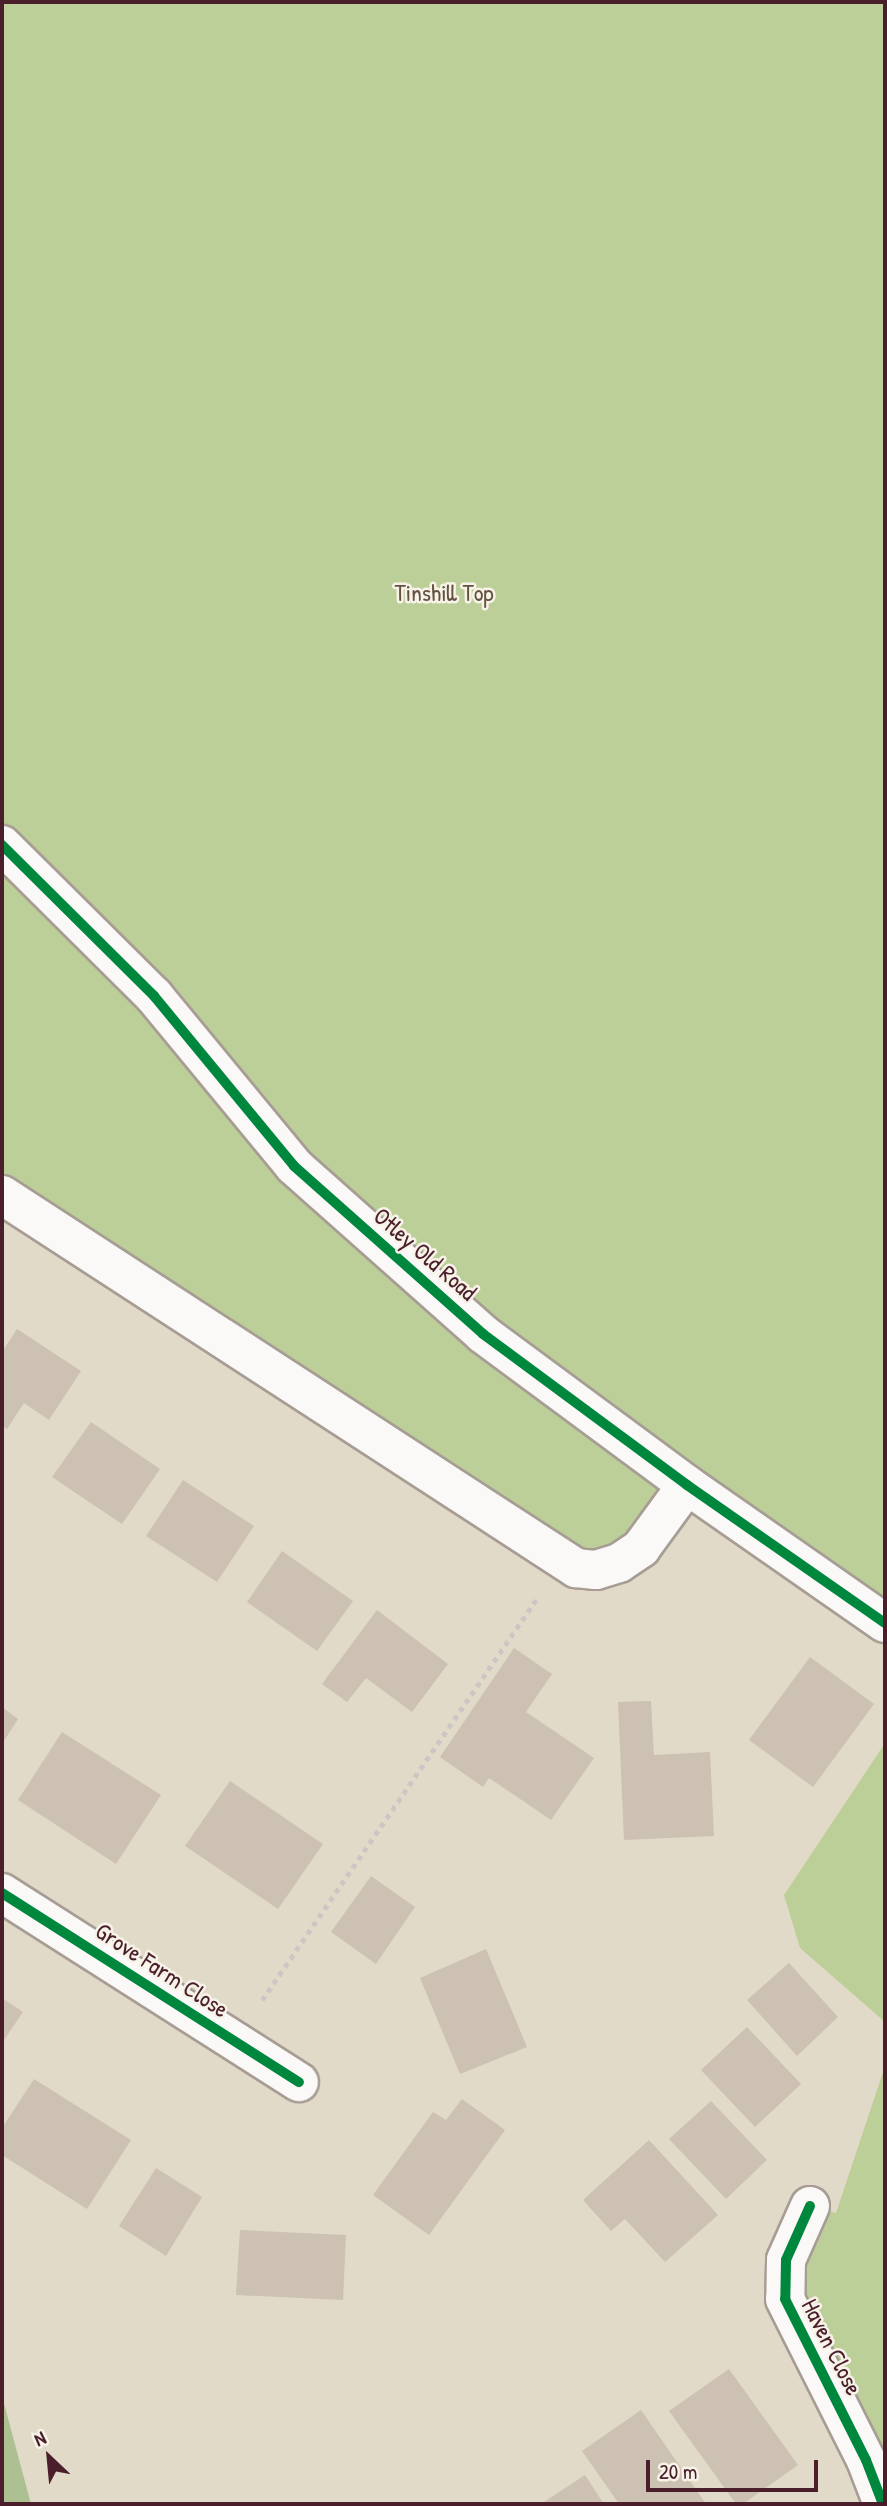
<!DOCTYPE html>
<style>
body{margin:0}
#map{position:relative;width:887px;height:2506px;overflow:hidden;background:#e2dac8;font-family:"Patrick Hand",sans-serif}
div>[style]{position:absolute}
.green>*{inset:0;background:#bdcf99}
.forest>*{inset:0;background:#acc091}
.building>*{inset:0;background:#ccc1b2}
.path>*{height:4.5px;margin-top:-2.25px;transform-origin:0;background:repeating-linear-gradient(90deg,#ccc7c5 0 5px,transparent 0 10px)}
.roads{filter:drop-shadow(2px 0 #a79d94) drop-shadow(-2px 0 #a79d94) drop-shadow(0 2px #a79d94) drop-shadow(0 -2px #a79d94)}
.street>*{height:38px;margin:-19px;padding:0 19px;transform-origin:19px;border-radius:19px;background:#fbf9f7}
.secondary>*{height:38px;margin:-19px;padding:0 19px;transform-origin:19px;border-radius:19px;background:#fbf9f7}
.cycleway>*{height:10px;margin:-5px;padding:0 5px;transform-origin:5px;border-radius:5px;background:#00873e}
span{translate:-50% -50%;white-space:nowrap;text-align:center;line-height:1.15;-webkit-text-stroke:5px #f7f3e8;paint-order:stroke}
.park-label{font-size:24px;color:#645140}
.street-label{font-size:24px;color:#4a1f2b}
.frame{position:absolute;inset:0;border:4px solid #4a1f2b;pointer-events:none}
.north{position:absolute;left:14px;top:2422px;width:70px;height:70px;-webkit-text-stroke:5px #f7f3e8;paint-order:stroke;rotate:334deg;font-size:19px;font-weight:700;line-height:28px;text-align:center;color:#4a1f2b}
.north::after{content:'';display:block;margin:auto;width:24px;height:32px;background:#4a1f2b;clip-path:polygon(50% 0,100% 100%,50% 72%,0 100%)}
.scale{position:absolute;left:646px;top:2460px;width:172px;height:32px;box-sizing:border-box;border:4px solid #4a1f2b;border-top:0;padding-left:9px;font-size:21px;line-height:24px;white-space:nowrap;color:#4a1f2b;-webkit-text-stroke:5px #f7f3e8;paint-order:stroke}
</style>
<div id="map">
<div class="green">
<div style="clip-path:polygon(2px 2px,885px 2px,885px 1623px,688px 1485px,596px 1570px,2px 1195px)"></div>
<div style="clip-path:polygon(885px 1743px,885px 2022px,800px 1948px,784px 1895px)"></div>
<div style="clip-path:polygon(885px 2066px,885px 2490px,786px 2260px,810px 2206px,836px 2213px)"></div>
</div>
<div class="forest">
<div style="clip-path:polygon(2px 2396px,31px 2504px,2px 2504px)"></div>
</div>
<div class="building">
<div style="clip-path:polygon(17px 1329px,81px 1371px,49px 1420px,24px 1403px,7px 1429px,2px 1426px,2px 1352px)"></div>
<div style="clip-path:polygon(91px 1422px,160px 1469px,122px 1524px,52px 1477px)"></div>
<div style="clip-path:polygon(183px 1480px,254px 1526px,217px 1582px,146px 1536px)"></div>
<div style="clip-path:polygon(282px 1551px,353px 1601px,317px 1651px,247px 1602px)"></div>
<div style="clip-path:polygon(377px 1610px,448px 1664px,412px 1712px,366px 1678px,347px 1702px,322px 1684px)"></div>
<div style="clip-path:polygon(514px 1648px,552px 1674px,526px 1712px,594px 1758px,551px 1820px,489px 1778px,483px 1787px,440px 1757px)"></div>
<div style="clip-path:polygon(810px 1657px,874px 1704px,813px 1787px,749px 1740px)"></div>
<div style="clip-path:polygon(651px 1701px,654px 1755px,710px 1752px,714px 1836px,624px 1840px,618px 1702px)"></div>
<div style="clip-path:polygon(2px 1707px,18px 1719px,2px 1744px)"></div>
<div style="clip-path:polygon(62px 1732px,161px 1795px,116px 1864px,18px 1800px)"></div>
<div style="clip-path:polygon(230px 1781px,323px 1844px,278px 1909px,185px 1846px)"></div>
<div style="clip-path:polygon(371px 1876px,415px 1907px,376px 1964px,331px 1932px)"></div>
<div style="clip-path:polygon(486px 1949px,527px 2047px,460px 2074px,420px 1978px)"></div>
<div style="clip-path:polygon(789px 1963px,838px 2017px,797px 2056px,747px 2000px)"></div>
<div style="clip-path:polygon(2px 1998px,23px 2012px,2px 2043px)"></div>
<div style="clip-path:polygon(747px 2027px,801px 2084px,755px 2127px,701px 2070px)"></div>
<div style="clip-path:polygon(34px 2079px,131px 2140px,87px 2209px,2px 2155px,2px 2128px)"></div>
<div style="clip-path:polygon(462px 2099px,505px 2130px,429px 2235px,373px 2195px,433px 2112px,446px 2120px)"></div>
<div style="clip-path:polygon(711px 2101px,767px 2160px,726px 2199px,669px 2139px)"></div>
<div style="clip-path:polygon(649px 2140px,718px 2215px,665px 2262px,625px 2219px,611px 2231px,583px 2200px)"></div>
<div style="clip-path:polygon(156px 2168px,202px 2197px,166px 2256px,119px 2226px)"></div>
<div style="clip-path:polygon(240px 2230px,346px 2235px,343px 2300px,236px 2295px)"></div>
<div style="clip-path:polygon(729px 2369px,798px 2465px,743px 2504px,736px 2504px,669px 2411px)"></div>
<div style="clip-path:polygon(641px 2410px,706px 2504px,619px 2504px,582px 2451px)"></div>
<div style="clip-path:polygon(585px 2475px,604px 2504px,541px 2504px)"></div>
</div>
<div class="path">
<div style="left:262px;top:2000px;width:485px;rotate:-55.6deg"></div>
</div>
<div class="roads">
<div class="street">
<div style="left:2px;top:1195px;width:685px;rotate:33.02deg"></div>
<div style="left:576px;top:1568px;width:20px;rotate:6deg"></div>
<div style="left:596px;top:1570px;width:24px;rotate:-17deg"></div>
<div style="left:619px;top:1563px;width:27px;rotate:-34deg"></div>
<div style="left:641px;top:1548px;width:78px;rotate:-53.9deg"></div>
<div style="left:2px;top:1893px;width:352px;rotate:32.5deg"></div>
<div style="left:810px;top:2206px;width:59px;rotate:114deg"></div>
<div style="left:786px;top:2260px;width:39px;rotate:91deg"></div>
<div style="left:785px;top:2299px;width:180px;rotate:63.3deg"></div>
<div style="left:866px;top:2460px;width:47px;rotate:68.9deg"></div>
</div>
<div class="secondary">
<div style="left:2px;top:845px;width:214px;rotate:44.8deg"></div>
<div style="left:154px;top:996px;width:220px;rotate:50.5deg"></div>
<div style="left:294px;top:1166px;width:253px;rotate:41.6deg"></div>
<div style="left:483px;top:1334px;width:254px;rotate:36.5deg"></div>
<div style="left:687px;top:1485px;width:241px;rotate:34.9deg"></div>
</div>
</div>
<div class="cycleway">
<div style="left:2px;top:845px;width:214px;rotate:44.8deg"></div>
<div style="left:154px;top:996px;width:220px;rotate:50.5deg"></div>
<div style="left:294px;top:1166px;width:253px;rotate:41.6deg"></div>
<div style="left:483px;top:1334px;width:254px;rotate:36.5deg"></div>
<div style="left:687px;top:1485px;width:241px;rotate:34.9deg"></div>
<div style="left:2px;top:1893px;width:352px;rotate:32.5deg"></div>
<div style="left:810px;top:2206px;width:59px;rotate:114deg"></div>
<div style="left:786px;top:2260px;width:39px;rotate:91deg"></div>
<div style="left:785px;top:2299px;width:180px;rotate:63.3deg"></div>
<div style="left:866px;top:2460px;width:47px;rotate:68.9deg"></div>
</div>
<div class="park-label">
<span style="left:444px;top:593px">Tinshill Top</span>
</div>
<div class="street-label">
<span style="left:425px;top:1254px;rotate:41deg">Otley Old Road</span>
<span style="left:162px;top:1970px;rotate:33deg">Grove Farm Close</span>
<span style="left:832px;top:2347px;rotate:63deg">Haven Close</span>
</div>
<div class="frame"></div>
<div class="north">N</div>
<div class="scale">20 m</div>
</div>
